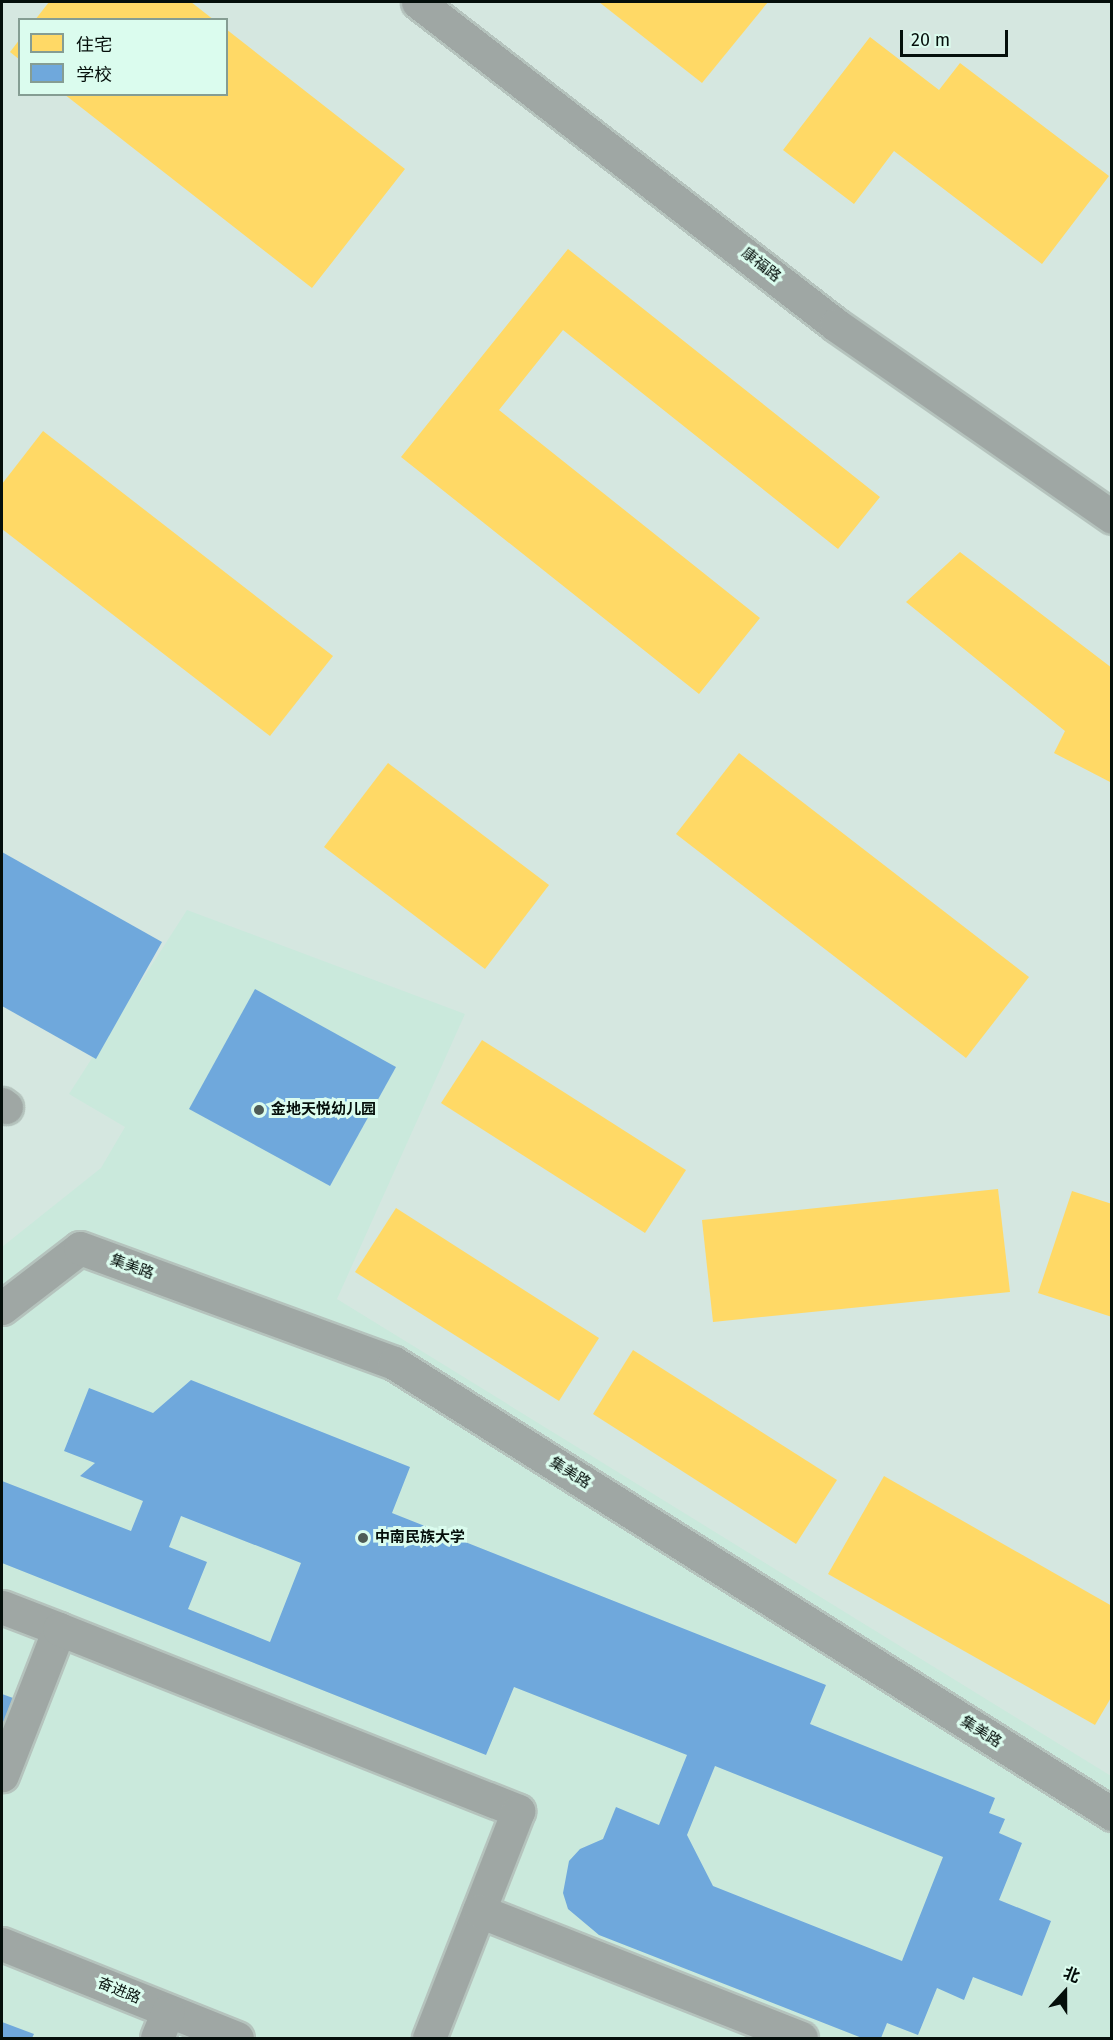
<!DOCTYPE html>
<meta charset="utf-8">
<style>
body{margin:0}
#map{position:relative;width:1113px;height:2040px;overflow:hidden;background:#d5e7e0;font-family:"Fira Sans","Noto Sans SC",sans-serif}
div>[style]{position:absolute}
.built>*{inset:0;background:#cae9dc}
.homes>*{inset:0;background:#ffd966}
.schools>*{inset:0;background:#6fa8dc}
.roads{filter:drop-shadow(2px 0 #b5c3bd) drop-shadow(-2px 0 #b5c3bd) drop-shadow(0 2px #b5c3bd) drop-shadow(0 -2px #b5c3bd)}
.minor>*{height:33px;margin:-16.5px;padding:0 16.5px;transform-origin:16.5px;border-radius:16.5px;background:#9fa7a4}
.dots>*{width:16px;height:16px;translate:-50% -50%;box-sizing:border-box;border:3px solid #dbfcee;border-radius:50%}
span{translate:-50% -50%;white-space:nowrap;text-align:center;line-height:1.15;-webkit-text-stroke:6px #dbfcee;paint-order:stroke}
.street-label{font-size:15px;color:#050f0b}
.poi-label{font-size:15px;color:#050f0b;font-weight:700}
.left{translate:0 -50%;text-align:left}
.frame{position:absolute;inset:0;border:3px solid #050f0b;pointer-events:none}
.legend{position:absolute;left:18px;top:18px;width:210px;height:78px;box-sizing:border-box;background:#dbfcee;border:2px solid #859d93;margin:0;padding:8px 10px;list-style:none;font-size:18px;color:#050f0b}
.legend li{display:flex;align-items:center;gap:12px;height:30px}
.legend b{width:30px;border:2px solid #859d93}
.north{position:absolute;left:1035px;top:1962px;width:60px;height:60px;-webkit-text-stroke:4px #dbfcee;paint-order:stroke;rotate:21deg;font-size:16px;font-weight:700;line-height:24px;text-align:center;color:#050f0b}
.north::after{content:'';display:block;margin:auto;width:21px;height:27px;background:#050f0b;clip-path:polygon(50% 0,100% 100%,50% 72%,0 100%)}
.scale{position:absolute;left:900px;top:30px;width:108px;height:27px;box-sizing:border-box;border:3px solid #050f0b;border-top:0;padding-left:8px;font-size:18px;line-height:21px;white-space:nowrap;color:#050f0b;-webkit-text-stroke:4px #dbfcee;paint-order:stroke}
</style>
<div id="map">
<div class="built">
<div style="clip-path:polygon(187px 910px,465px 1014px,337px 1299px,1111px 1776px,1111px 2038px,2px 2038px,2px 1247px,101px 1168px,125px 1127px,69px 1094px)"></div>
</div>
<div class="homes">
<div style="clip-path:polygon(49px 2px,191px 2px,214px 20px,35px 20px)"></div>
<div style="clip-path:polygon(599px 2px,768px 2px,702px 83px)"></div>
<div style="clip-path:polygon(226px 29px,405px 169px,312px 288px,64px 94px,226px 94px)"></div>
<div style="clip-path:polygon(870px 37px,939px 90px,960px 63px,1109px 176px,1042px 264px,894px 151px,854px 204px,783px 150px)"></div>
<div style="clip-path:polygon(20px 39px,20px 60px,10px 52px)"></div>
<div style="clip-path:polygon(568px 249px,880px 497px,838px 549px,563px 330px,499px 410px,760px 618px,699px 694px,401px 457px)"></div>
<div style="clip-path:polygon(43px 431px,333px 656px,270px 736px,2px 529px,2px 484px)"></div>
<div style="clip-path:polygon(960px 552px,1112px 668px,1112px 783px,1054px 753px,1065px 731px,906px 602px)"></div>
<div style="clip-path:polygon(739px 753px,1029px 977px,966px 1058px,676px 834px)"></div>
<div style="clip-path:polygon(388px 763px,549px 885px,485px 969px,324px 847px)"></div>
<div style="clip-path:polygon(482px 1040px,686px 1170px,645px 1233px,441px 1103px)"></div>
<div style="clip-path:polygon(998px 1189px,1010px 1292px,713px 1322px,702px 1220px)"></div>
<div style="clip-path:polygon(1072px 1191px,1112px 1204px,1112px 1317px,1038px 1293px)"></div>
<div style="clip-path:polygon(396px 1208px,599px 1338px,559px 1401px,355px 1272px)"></div>
<div style="clip-path:polygon(633px 1350px,837px 1480px,796px 1544px,593px 1414px)"></div>
<div style="clip-path:polygon(884px 1476px,1112px 1606px,1112px 1696px,1095px 1725px,828px 1574px)"></div>
</div>
<div class="schools">
<div style="clip-path:polygon(2px 852px,162px 942px,96px 1059px,2px 1006px)"></div>
<div style="clip-path:polygon(255px 989px,396px 1067px,330px 1186px,189px 1109px)"></div>
<div style="clip-path:polygon(evenodd,191px 1380px,410px 1467px,392px 1513px,826px 1685px,810px 1724px,995px 1798px,989px 1813px,1005px 1819px,999px 1833px,1022px 1843px,999px 1900px,1051px 1921px,1022px 1996px,973px 1977px,964px 2000px,937px 1988px,918px 2035px,887px 2023px,881px 2038px,862px 2038px,599px 1935px,568px 1909px,563px 1893px,569px 1861px,580px 1849px,603px 1839px,616px 1807px,659px 1825px,687px 1755px,514px 1687px,486px 1755px,2px 1563px,2px 1481px,131px 1531px,143px 1501px,80px 1476px,95px 1463px,64px 1451px,89px 1388px,153px 1413px,191px 1380px,181px 1516px,301px 1563px,270px 1642px,188px 1609px,207px 1562px,169px 1547px,181px 1516px,191px 1380px,715px 1766px,943px 1857px,902px 1961px,713px 1886px,687px 1835px,715px 1766px)"></div>
<div style="clip-path:polygon(2px 1694px,13px 1698px,2px 1727px)"></div>
<div style="clip-path:polygon(2px 2022px,34px 2034px,32px 2038px,2px 2038px)"></div>
</div>
<div class="roads">
<div class="minor">
<div style="left:418px;top:2px;width:528px;rotate:37.69deg"></div>
<div style="left:836px;top:325px;width:336px;rotate:34.8deg"></div>
<div style="left:2px;top:1104px;width:5px;rotate:37deg"></div>
<div style="left:2px;top:1308px;width:98px;rotate:-37.6deg"></div>
<div style="left:80px;top:1248px;width:334px;rotate:20.1deg"></div>
<div style="left:394px;top:1363px;width:848px;rotate:32.13deg"></div>
<div style="left:2px;top:1607px;width:61px;rotate:21.1deg"></div>
<div style="left:59px;top:1629px;width:157px;rotate:111.3deg"></div>
<div style="left:59px;top:1629px;width:494px;rotate:21.6deg"></div>
<div style="left:518px;top:1811px;width:244px;rotate:111.4deg"></div>
<div style="left:479px;top:1911px;width:346px;rotate:21.5deg"></div>
<div style="left:2px;top:1944px;width:253px;rotate:21.8deg"></div>
<div style="left:157px;top:2038px;width:29px;rotate:-68deg"></div>
</div>
</div>
<div class="dots">
<div style="left:259px;top:1110px;background:#4e5b56"></div>
<div style="left:363px;top:1538px;background:#4e5b56"></div>
</div>
<div class="street-label">
<span style="left:761px;top:265px;rotate:38deg">康福路</span>
<span style="left:132px;top:1267px;rotate:20deg">集美路</span>
<span style="left:570px;top:1473px;rotate:32deg">集美路</span>
<span style="left:981px;top:1732px;rotate:32deg">集美路</span>
<span style="left:119px;top:1991px;rotate:22deg">奋进路</span>
</div>
<div class="poi-label">
<span class="left" style="left:271px;top:1110px">金地天悦幼儿园</span>
<span class="left" style="left:375px;top:1538px">中南民族大学</span>
</div>
<div class="frame"></div>
<ul class="legend">
<li><b style="height:16px;background:#ffd966"></b>住宅</li>
<li><b style="height:16px;background:#6fa8dc"></b>学校</li>
</ul>
<div class="north">北</div>
<div class="scale">20 m</div>
</div>
